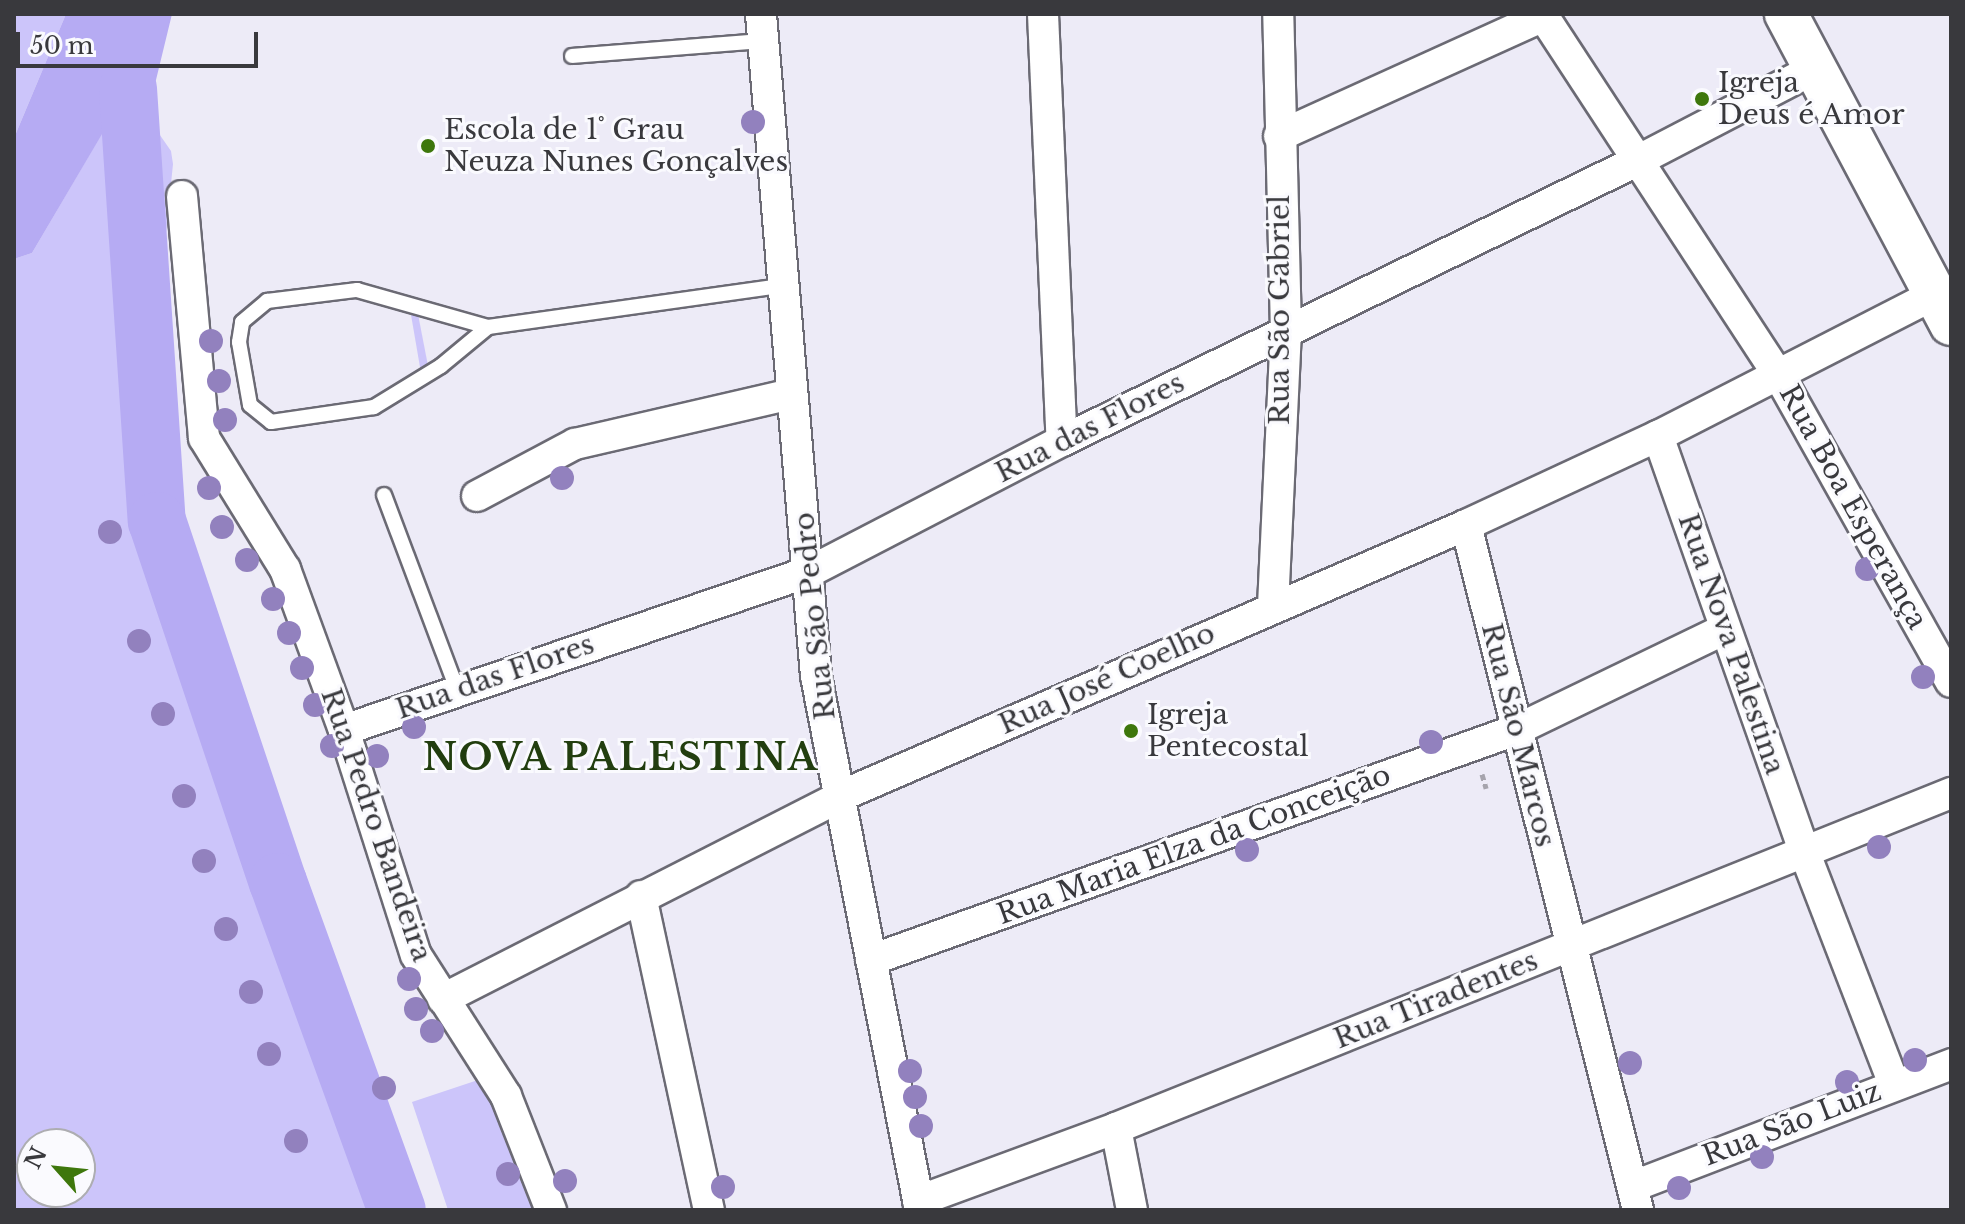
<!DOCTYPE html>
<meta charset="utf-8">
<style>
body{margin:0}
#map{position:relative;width:1965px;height:1224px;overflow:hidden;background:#edebf7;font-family:"Libre Baskerville",serif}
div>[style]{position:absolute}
.green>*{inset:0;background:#ccc5fa}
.water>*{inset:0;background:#b6abf3}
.river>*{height:58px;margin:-29px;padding:0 29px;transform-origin:29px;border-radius:29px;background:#b6abf3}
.path>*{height:5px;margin-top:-2.5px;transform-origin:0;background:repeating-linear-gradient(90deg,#a6a4ad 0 6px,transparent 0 10px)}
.roads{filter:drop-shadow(2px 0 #6b6a74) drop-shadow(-2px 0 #6b6a74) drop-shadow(0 2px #6b6a74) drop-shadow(0 -2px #6b6a74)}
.service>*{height:14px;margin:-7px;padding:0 7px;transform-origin:7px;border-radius:7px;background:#fff}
.minor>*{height:30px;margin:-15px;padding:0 15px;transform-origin:15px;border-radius:15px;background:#fff}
.secondary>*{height:42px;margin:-21px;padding:0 21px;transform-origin:21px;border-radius:21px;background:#fff}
.trees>*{width:24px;height:24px;margin:-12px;border-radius:50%;background:#9281be}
.dots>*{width:22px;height:22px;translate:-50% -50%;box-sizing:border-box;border:4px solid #fafafe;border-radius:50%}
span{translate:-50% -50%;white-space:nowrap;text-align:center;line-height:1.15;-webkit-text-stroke:6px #fafafe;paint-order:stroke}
.poi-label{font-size:28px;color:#39393d}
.left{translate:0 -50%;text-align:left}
.street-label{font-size:28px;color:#39393d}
.district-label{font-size:36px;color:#223e0f;font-weight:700;letter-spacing:2px}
.frame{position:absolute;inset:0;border:16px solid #39393d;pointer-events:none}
.north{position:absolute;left:16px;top:1128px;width:80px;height:80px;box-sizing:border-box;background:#fafafe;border:2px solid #adadb1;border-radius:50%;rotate:297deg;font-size:22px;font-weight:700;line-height:32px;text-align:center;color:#39393d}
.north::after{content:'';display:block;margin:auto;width:28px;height:36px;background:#3e770c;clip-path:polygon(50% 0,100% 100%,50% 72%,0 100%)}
.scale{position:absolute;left:16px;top:32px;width:242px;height:36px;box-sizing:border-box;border:4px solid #39393d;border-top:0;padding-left:10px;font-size:24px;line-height:28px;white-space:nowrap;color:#39393d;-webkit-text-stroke:6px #fafafe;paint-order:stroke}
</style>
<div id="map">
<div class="green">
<div style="clip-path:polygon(14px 14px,66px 14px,14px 138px)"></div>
<div style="clip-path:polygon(evenodd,128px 89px,171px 151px,173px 164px,147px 420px,155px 497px,238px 769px,326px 974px,404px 1210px,14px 1210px,14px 259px,32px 253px,128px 89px,32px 1144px,80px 1144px,80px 1192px,32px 1192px,32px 1144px)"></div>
<div style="clip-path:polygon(410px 309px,417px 309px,429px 371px,421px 373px)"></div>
<div style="clip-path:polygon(490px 1076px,534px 1210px,448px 1210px,412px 1102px)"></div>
</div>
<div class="water">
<div style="clip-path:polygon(66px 14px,172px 14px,147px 117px,128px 90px,32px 253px,14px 259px,14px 138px)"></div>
</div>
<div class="river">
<div style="left:128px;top:89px;width:433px;rotate:86.2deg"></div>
<div style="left:157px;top:521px;width:381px;rotate:71.5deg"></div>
<div style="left:278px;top:882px;width:349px;rotate:70.1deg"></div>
</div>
<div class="path">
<div style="left:1482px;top:774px;width:15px;rotate:74deg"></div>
</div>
<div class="roads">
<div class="service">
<div style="left:572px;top:56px;width:193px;rotate:-4.5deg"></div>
<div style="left:488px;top:327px;width:61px;rotate:140.3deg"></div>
<div style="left:441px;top:366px;width:79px;rotate:148.5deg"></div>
<div style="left:374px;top:407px;width:104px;rotate:171.7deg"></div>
<div style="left:271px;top:422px;width:27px;rotate:-141deg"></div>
<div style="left:250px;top:405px;width:64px;rotate:-99.9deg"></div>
<div style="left:239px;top:342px;width:20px;rotate:-81deg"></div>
<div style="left:242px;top:322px;width:33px;rotate:-40deg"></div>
<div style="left:267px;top:301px;width:91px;rotate:-7deg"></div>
<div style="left:357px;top:290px;width:136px;rotate:15.8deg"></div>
<div style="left:488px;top:327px;width:296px;rotate:-8deg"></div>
<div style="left:384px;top:495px;width:207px;rotate:69.4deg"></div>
</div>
<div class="minor">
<div style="left:761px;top:14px;width:664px;rotate:85.25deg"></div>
<div style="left:816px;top:676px;width:544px;rotate:78.98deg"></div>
<div style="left:1043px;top:14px;width:427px;rotate:87.5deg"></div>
<div style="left:1542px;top:14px;width:430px;rotate:56.8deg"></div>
<div style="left:1778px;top:374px;width:353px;rotate:60.7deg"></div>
<div style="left:1279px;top:136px;width:290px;rotate:-24.4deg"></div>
<div style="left:182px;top:196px;width:243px;rotate:84.8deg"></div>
<div style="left:204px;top:438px;width:154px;rotate:58.3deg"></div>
<div style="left:285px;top:569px;width:171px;rotate:69.9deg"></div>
<div style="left:344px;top:730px;width:236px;rotate:72.3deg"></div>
<div style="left:416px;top:955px;width:167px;rotate:57.4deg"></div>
<div style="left:506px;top:1096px;width:123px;rotate:68.5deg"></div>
<div style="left:1658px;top:436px;width:440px;rotate:70.6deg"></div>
<div style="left:1804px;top:851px;width:250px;rotate:68.9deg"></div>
<div style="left:477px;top:496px;width:111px;rotate:-28deg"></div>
<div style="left:575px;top:444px;width:222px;rotate:-13deg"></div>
<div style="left:1466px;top:525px;width:706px;rotate:75.9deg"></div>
<div style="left:1273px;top:606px;width:275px;rotate:-87.3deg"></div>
<div style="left:1286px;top:331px;width:317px;rotate:-91.4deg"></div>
<div style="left:344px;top:730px;width:491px;rotate:-18.8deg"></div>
<div style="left:809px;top:572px;width:285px;rotate:-27.4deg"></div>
<div style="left:1062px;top:441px;width:644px;rotate:-25.97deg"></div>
<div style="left:1641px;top:159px;width:195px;rotate:-27.5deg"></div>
<div style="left:641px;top:896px;width:321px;rotate:77.8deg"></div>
<div style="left:871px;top:960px;width:685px;rotate:-19.63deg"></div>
<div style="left:1516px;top:730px;width:232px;rotate:-25.8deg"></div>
<div style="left:443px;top:999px;width:449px;rotate:-27deg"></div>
<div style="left:843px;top:795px;width:679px;rotate:-23.43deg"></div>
<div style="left:1466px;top:525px;width:212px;rotate:-24.9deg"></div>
<div style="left:1658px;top:436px;width:310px;rotate:-27.1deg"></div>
<div style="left:1116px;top:1128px;width:84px;rotate:79deg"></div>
<div style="left:1634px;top:1186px;width:340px;rotate:-21deg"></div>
<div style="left:918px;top:1201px;width:211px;rotate:-20.2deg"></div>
<div style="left:1116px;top:1128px;width:900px;rotate:-21.86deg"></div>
</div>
<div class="secondary">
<div style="left:1786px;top:14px;width:351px;rotate:62deg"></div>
</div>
</div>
<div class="trees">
<div style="left:753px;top:122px"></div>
<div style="left:211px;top:341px"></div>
<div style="left:219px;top:381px"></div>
<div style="left:225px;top:420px"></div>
<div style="left:562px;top:478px"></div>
<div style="left:209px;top:488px"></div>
<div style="left:222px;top:527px"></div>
<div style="left:110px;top:532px"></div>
<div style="left:247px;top:560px"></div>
<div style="left:1867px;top:569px"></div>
<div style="left:273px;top:599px"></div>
<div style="left:289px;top:633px"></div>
<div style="left:139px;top:641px"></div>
<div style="left:302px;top:668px"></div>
<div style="left:1923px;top:677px"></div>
<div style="left:315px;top:705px"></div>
<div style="left:163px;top:714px"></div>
<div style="left:414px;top:727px"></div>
<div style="left:1431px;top:742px"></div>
<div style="left:332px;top:746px"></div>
<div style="left:377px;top:756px"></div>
<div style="left:184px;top:796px"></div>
<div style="left:1879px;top:847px"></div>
<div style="left:1247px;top:850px"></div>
<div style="left:204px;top:861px"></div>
<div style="left:226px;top:929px"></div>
<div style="left:409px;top:979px"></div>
<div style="left:251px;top:992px"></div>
<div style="left:416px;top:1009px"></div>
<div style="left:432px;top:1031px"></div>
<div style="left:269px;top:1054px"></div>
<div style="left:1915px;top:1060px"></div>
<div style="left:1630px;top:1063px"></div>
<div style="left:910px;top:1071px"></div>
<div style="left:1847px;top:1082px"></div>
<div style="left:384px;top:1088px"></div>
<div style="left:915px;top:1097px"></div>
<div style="left:921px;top:1126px"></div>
<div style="left:296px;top:1141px"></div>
<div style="left:1762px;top:1157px"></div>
<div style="left:508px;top:1174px"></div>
<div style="left:565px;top:1181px"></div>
<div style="left:723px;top:1187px"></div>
<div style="left:1679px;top:1188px"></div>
</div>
<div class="dots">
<div style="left:1702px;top:99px;background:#3e770c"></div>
<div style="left:428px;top:146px;background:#3e770c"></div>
<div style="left:1131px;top:731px;background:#3e770c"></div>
</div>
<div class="poi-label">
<span class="left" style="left:1718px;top:99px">Igreja<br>Deus é Amor</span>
<span class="left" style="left:444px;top:146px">Escola de 1˚ Grau<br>Neuza Nunes Gonçalves</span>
<span class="left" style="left:1147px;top:731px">Igreja<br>Pentecostal</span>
</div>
<div class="street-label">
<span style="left:1280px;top:310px;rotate:-90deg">Rua São Gabriel</span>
<span style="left:1090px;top:428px;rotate:-27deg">Rua das Flores</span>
<span style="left:1853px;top:507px;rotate:61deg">Rua Boa Esperança</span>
<span style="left:815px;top:616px;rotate:-96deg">Rua São Pedro</span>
<span style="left:1731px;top:644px;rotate:71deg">Rua Nova Palestina</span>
<span style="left:495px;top:677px;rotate:-19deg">Rua das Flores</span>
<span style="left:1107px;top:679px;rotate:-24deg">Rua José Coelho</span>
<span style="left:1518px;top:735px;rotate:76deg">Rua São Marcos</span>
<span style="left:376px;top:825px;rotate:71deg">Rua Pedro Bandeira</span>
<span style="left:1194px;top:845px;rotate:-20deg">Rua Maria Elza da Conceição</span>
<span style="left:1436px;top:1000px;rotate:-22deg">Rua Tiradentes</span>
<span style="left:1792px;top:1124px;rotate:-21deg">Rua São Luiz</span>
</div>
<div class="district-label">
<span style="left:621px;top:758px">NOVA PALESTINA</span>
</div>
<div class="frame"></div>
<div class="north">N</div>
<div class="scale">50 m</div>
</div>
